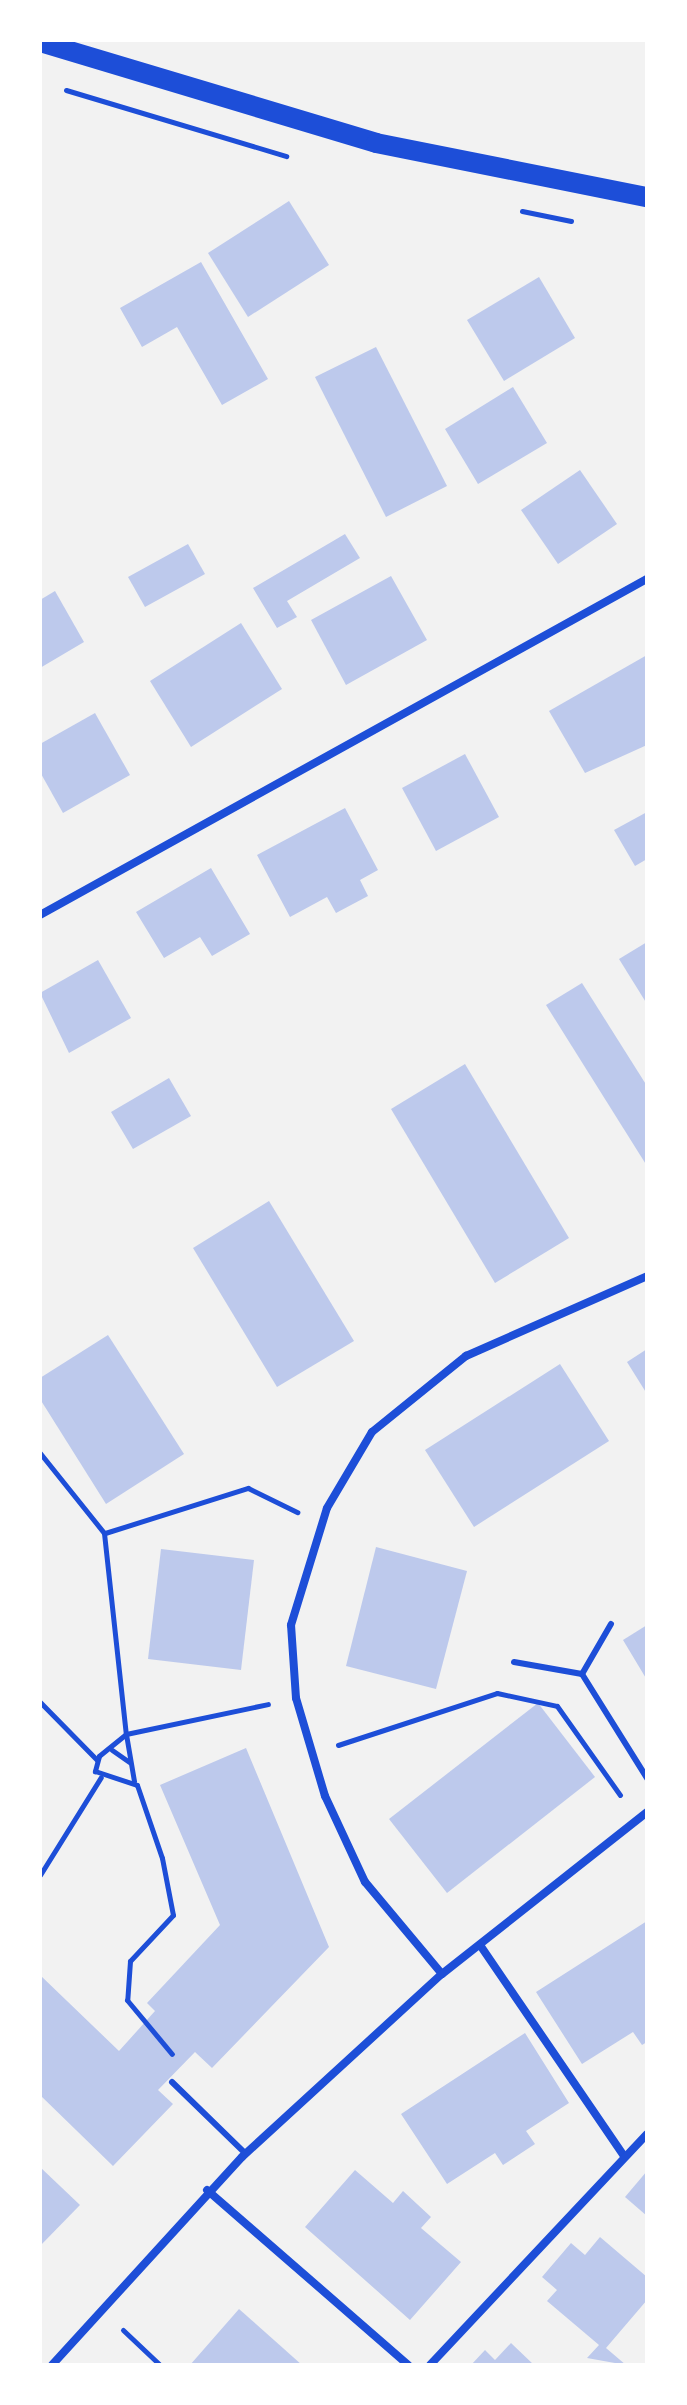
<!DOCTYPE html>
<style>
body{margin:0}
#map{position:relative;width:687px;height:2405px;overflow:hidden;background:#f2f2f2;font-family:"Alegreya Sans",sans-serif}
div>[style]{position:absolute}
.building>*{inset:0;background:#bdc9ec}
.path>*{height:5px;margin:-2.5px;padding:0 2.5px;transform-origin:2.5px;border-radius:2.5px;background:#1d4ed8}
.service>*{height:6px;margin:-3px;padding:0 3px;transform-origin:3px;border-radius:3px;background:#1d4ed8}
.minor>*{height:8px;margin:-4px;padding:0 4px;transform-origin:4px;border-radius:4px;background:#1d4ed8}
.primary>*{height:20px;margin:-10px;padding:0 10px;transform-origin:10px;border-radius:10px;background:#1d4ed8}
span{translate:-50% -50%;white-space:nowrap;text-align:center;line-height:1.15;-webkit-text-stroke:6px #fff;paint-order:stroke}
.frame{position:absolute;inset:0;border:42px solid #fff;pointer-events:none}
</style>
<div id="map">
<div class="building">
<div style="clip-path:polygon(289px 201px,329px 265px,248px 317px,208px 253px)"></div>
<div style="clip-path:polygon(201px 262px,268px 379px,222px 405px,177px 327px,142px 347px,120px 308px)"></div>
<div style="clip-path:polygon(539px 277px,575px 338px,504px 381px,467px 320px)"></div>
<div style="clip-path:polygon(376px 347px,447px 486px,386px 517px,315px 377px)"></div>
<div style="clip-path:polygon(513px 387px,547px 443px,478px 484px,445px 429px)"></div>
<div style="clip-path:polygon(580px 470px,617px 524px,558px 564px,521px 510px)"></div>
<div style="clip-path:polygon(345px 534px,360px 558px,287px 601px,297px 617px,277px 628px,253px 588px)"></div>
<div style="clip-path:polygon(188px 544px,205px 574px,145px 607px,128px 577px)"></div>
<div style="clip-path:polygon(391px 576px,427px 640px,346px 685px,311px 620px)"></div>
<div style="clip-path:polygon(55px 591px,84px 642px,40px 668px,40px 600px)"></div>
<div style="clip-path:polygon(241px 623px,282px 689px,191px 747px,150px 681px)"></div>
<div style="clip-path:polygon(647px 655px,647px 745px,585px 773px,549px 711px)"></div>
<div style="clip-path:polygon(95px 713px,130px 775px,63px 813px,40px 772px,40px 744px)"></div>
<div style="clip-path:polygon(465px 754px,499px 817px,436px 851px,402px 788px)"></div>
<div style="clip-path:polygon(345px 808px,378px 870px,360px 880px,368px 896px,336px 913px,327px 897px,290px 917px,257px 855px)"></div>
<div style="clip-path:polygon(647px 812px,647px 859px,635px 866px,614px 830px)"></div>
<div style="clip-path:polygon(211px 868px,250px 934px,212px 956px,200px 937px,164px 958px,136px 912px)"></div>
<div style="clip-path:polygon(647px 942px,647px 1004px,619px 959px)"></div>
<div style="clip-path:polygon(98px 960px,131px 1018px,69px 1053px,40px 993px)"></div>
<div style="clip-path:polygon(582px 983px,647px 1086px,647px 1166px,546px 1005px)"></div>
<div style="clip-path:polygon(465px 1064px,569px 1238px,495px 1283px,391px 1109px)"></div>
<div style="clip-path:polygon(169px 1078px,191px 1116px,133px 1149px,111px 1112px)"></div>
<div style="clip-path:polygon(269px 1201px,354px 1341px,277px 1387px,193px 1248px)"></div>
<div style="clip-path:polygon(108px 1335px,184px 1454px,106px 1504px,40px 1399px,40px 1378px)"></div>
<div style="clip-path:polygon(647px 1349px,647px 1394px,627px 1362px)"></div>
<div style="clip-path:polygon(560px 1364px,609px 1441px,474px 1527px,425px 1450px)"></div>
<div style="clip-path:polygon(376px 1547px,467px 1571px,436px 1689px,346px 1666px)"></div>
<div style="clip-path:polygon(161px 1549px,254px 1560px,241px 1670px,148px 1659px)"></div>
<div style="clip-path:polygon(647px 1625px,647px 1680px,623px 1640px)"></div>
<div style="clip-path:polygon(538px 1703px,595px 1777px,447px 1893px,389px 1819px)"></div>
<div style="clip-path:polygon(246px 1748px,329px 1947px,212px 2068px,195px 2052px,158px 2090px,173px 2104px,113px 2166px,40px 2095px,40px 1975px,119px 2051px,155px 2011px,147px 2003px,220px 1925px,160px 1785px)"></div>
<div style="clip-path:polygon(647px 1921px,647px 2042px,642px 2045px,633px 2032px,582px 2064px,536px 1992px)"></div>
<div style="clip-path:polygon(525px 2033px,569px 2103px,526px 2131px,535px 2144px,503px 2165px,495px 2153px,447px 2184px,401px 2114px)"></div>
<div style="clip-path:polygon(40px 2167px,80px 2205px,40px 2246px)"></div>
<div style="clip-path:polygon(355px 2170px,393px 2203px,403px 2191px,431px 2217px,421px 2228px,461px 2262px,410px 2320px,305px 2227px)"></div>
<div style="clip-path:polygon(647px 2171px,647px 2216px,625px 2197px)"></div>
<div style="clip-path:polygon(600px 2237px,647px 2277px,647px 2300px,606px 2348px,626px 2365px,587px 2358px,599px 2345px,547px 2301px,557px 2290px,542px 2277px,571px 2243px,585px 2255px)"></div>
<div style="clip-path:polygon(239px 2309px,302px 2365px,190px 2365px)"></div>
<div style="clip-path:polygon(511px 2343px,534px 2365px,471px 2365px,485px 2350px,495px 2360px)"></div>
</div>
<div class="path">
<div style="left:66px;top:90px;width:230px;rotate:16.7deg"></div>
<div style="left:522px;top:211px;width:50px;rotate:11.5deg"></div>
<div style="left:40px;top:1453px;width:102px;rotate:51.3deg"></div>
<div style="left:104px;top:1533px;width:202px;rotate:83.8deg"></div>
<div style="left:126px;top:1734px;width:35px;rotate:141deg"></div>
<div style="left:99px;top:1756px;width:16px;rotate:105deg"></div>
<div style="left:95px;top:1771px;width:44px;rotate:18.4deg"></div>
<div style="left:137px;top:1785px;width:77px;rotate:71.1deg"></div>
<div style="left:162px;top:1858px;width:58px;rotate:79.1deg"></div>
<div style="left:173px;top:1915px;width:63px;rotate:133.1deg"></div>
<div style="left:130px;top:1961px;width:39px;rotate:94deg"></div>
<div style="left:127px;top:2000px;width:70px;rotate:50.2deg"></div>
<div style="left:105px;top:1533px;width:150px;rotate:-17.5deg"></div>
<div style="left:248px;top:1488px;width:55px;rotate:26.1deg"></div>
<div style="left:40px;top:1702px;width:81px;rotate:45.5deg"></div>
<div style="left:338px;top:1745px;width:167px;rotate:-18.1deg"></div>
<div style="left:497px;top:1693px;width:61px;rotate:12.2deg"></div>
<div style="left:557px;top:1706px;width:109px;rotate:54.7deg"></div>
<div style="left:112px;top:1750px;width:21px;rotate:35deg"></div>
<div style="left:134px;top:1781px;width:48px;rotate:-99.7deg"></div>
<div style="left:126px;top:1734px;width:145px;rotate:-11.9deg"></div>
<div style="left:40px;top:1875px;width:115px;rotate:-58.1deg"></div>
<div style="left:123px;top:2330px;width:51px;rotate:43.4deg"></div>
</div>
<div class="service">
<div style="left:611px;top:1624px;width:58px;rotate:120.1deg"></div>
<div style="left:582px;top:1674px;width:123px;rotate:58deg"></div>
<div style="left:514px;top:1662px;width:69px;rotate:10deg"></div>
<div style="left:172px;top:2082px;width:103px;rotate:44.2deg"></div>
</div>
<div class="minor">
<div style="left:40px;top:915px;width:694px;rotate:-28.97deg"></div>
<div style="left:480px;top:1945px;width:254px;rotate:55.7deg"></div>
<div style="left:442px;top:1974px;width:120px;rotate:-129.9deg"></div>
<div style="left:365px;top:1882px;width:95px;rotate:-114.9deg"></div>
<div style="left:325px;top:1796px;width:102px;rotate:-106.5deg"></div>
<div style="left:296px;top:1698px;width:73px;rotate:-93.9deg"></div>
<div style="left:291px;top:1625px;width:122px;rotate:-72.9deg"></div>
<div style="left:327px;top:1508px;width:88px;rotate:-59.4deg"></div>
<div style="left:372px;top:1432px;width:121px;rotate:-39deg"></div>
<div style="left:466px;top:1356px;width:198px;rotate:-23.8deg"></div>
<div style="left:207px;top:2190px;width:267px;rotate:41deg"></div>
<div style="left:52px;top:2365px;width:282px;rotate:-47.6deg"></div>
<div style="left:242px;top:2157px;width:271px;rotate:-42.5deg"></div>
<div style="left:442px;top:1974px;width:261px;rotate:-38.3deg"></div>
<div style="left:430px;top:2365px;width:317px;rotate:-46.8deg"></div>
</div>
<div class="primary">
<div style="left:40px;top:42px;width:351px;rotate:16.7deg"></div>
<div style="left:376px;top:143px;width:276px;rotate:11.3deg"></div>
</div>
<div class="frame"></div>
</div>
